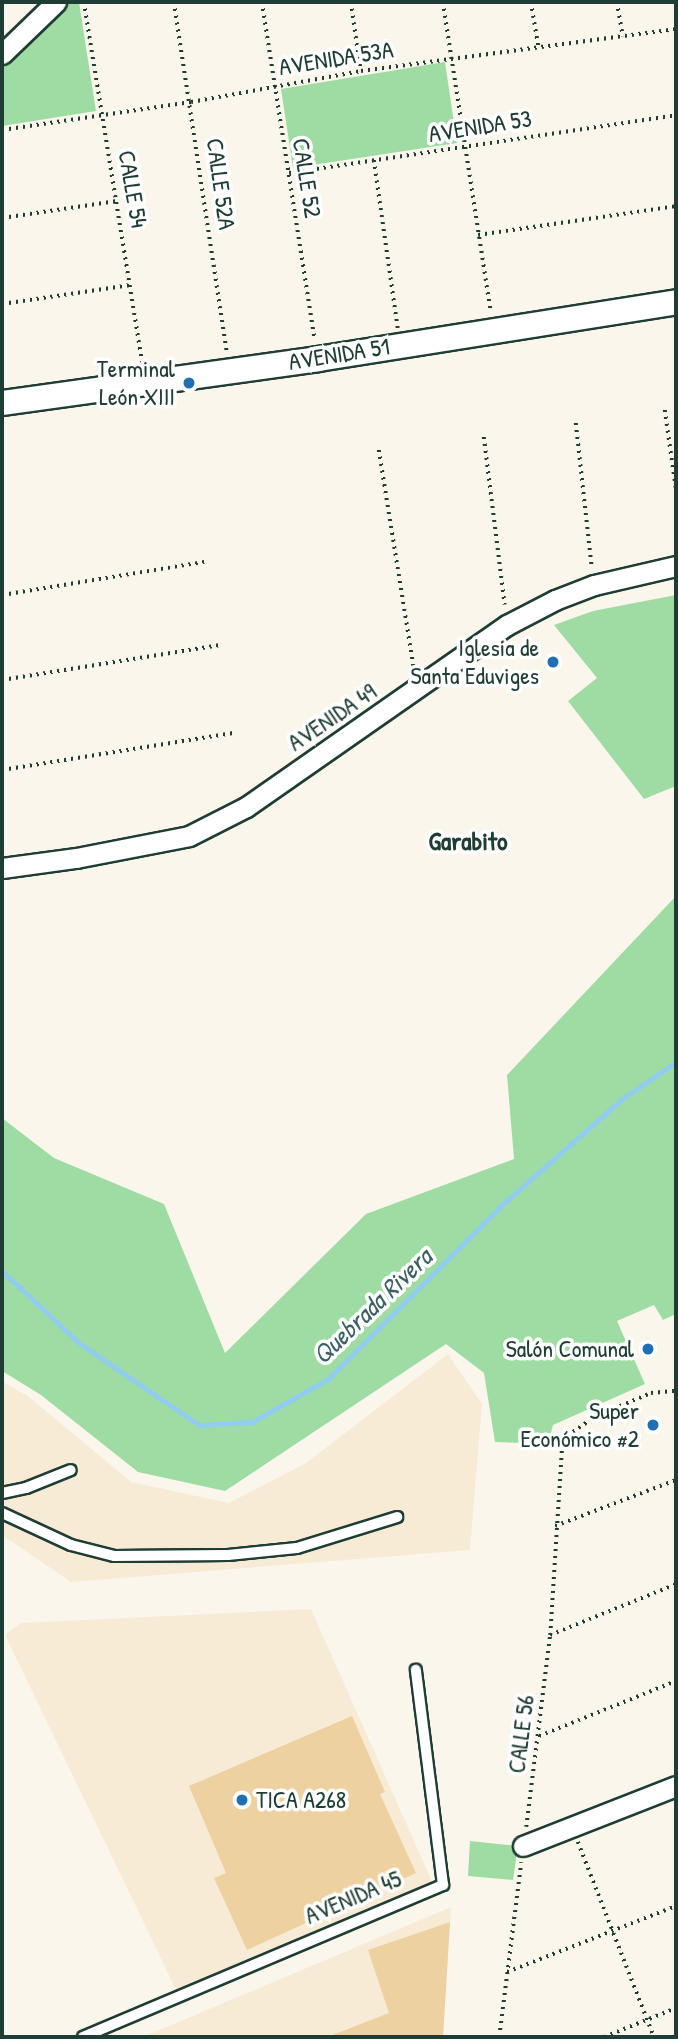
<!DOCTYPE html>
<meta charset="utf-8">
<style>
body{margin:0}
#map{position:relative;width:678px;height:2039px;overflow:hidden;background:#fbf6ec;font-family:"Patrick Hand",sans-serif}
div>[style]{position:absolute}
.built>*{inset:0;background:#f7ebd6}
.green>*{inset:0;background:#9fdca3}
.stream>*{height:5px;margin:-2.5px;padding:0 2.5px;transform-origin:2.5px;border-radius:2.5px;background:#90cdf0}
.building>*{inset:0;background:#edd1a1}
.path>*{height:3.5px;margin-top:-1.75px;transform-origin:0;background:repeating-linear-gradient(90deg,#1f3d34 0 2px,transparent 0 7px)}
.roads{filter:drop-shadow(2px 0 #1f3d34) drop-shadow(-2px 0 #1f3d34) drop-shadow(0 2px #1f3d34) drop-shadow(0 -2px #1f3d34)}
.service>*{height:10px;margin:-5px;padding:0 5px;transform-origin:5px;border-radius:5px;background:#fff}
.minor>*{height:19px;margin:-9.5px;padding:0 9.5px;transform-origin:9.5px;border-radius:9.5px;background:#fff}
.tertiary>*{height:24px;margin:-12px;padding:0 12px;transform-origin:12px;border-radius:12px;background:#fff}
.dots>*{width:19px;height:19px;translate:-50% -50%;box-sizing:border-box;border:4px solid #fff;border-radius:50%}
span{translate:-50% -50%;white-space:nowrap;text-align:center;line-height:1.15;-webkit-text-stroke:7px #fff;paint-order:stroke}
.street-label{font-size:24px;color:#1f3d34}
.poi-label{font-size:24px;color:#1f3d34}
.right{translate:-100% -50%;text-align:right}
.left{translate:0 -50%;text-align:left}
.neighbourhood-label{font-size:26px;color:#1f3d34;font-weight:700}
.water-label{font-size:26px;color:#3b6163;font-style:italic}
.frame{position:absolute;inset:0;border:4px solid #1f3d34;pointer-events:none}
</style>
<div id="map">
<div class="built">
<div style="clip-path:polygon(448px 1354px,482px 1404px,470px 1550px,71px 1582px,2px 1535px,2px 1381px,29px 1397px,131px 1482px,229px 1503px,306px 1463px)"></div>
<div style="clip-path:polygon(311px 1609px,434px 1886px,182px 2002px,5px 1635px,21px 1623px)"></div>
<div style="clip-path:polygon(451px 1907px,443px 2037px,143px 2037px)"></div>
</div>
<div class="green">
<div style="clip-path:polygon(65px 2px,79px 2px,96px 111px,2px 126px,2px 63px)"></div>
<div style="clip-path:polygon(445px 62px,457px 143px,293px 168px,281px 89px)"></div>
<div style="clip-path:polygon(676px 595px,676px 786px,644px 799px,568px 701px,597px 678px,554px 625px,593px 611px)"></div>
<div style="clip-path:polygon(676px 896px,676px 1314px,663px 1320px,654px 1305px,617px 1321px,645px 1384px,553px 1425px,548px 1444px,495px 1442px,484px 1373px,446px 1344px,225px 1491px,138px 1472px,41px 1395px,2px 1371px,2px 1118px,54px 1158px,164px 1204px,225px 1353px,366px 1214px,514px 1159px,507px 1075px)"></div>
<div style="clip-path:polygon(470px 1841px,518px 1846px,513px 1880px,468px 1876px)"></div>
</div>
<div class="stream">
<div style="left:2px;top:1271px;width:105px;rotate:43.1deg"></div>
<div style="left:79px;top:1343px;width:145px;rotate:34.3deg"></div>
<div style="left:199px;top:1425px;width:53px;rotate:-3.2deg"></div>
<div style="left:252px;top:1422px;width:87px;rotate:-29.5deg"></div>
<div style="left:328px;top:1379px;width:249px;rotate:-45deg"></div>
<div style="left:504px;top:1203px;width:157px;rotate:-41.4deg"></div>
<div style="left:622px;top:1099px;width:65px;rotate:-34.4deg"></div>
</div>
<div class="building">
<div style="clip-path:polygon(352px 1716px,385px 1792px,380px 1794px,416px 1873px,247px 1950px,214px 1878px,226px 1873px,189px 1786px)"></div>
<div style="clip-path:polygon(450px 1922px,443px 2037px,327px 2037px,389px 2013px,368px 1950px)"></div>
</div>
<div class="path">
<div style="left:84px;top:2px;width:365px;rotate:80.8deg"></div>
<div style="left:174px;top:2px;width:355px;rotate:81.4deg"></div>
<div style="left:262px;top:2px;width:341px;rotate:81.1deg"></div>
<div style="left:351px;top:2px;width:70px;rotate:81.8deg"></div>
<div style="left:443px;top:2px;width:313px;rotate:81.2deg"></div>
<div style="left:531px;top:2px;width:48px;rotate:80.3deg"></div>
<div style="left:617px;top:2px;width:35px;rotate:80deg"></div>
<div style="left:2px;top:130px;width:191px;rotate:-8.4deg"></div>
<div style="left:191px;top:102px;width:173px;rotate:-10.3deg"></div>
<div style="left:361px;top:71px;width:318px;rotate:-7.6deg"></div>
<div style="left:374px;top:160px;width:170px;rotate:81.9deg"></div>
<div style="left:289px;top:173px;width:391px;rotate:-8.5deg"></div>
<div style="left:2px;top:218px;width:116px;rotate:-8.4deg"></div>
<div style="left:478px;top:235px;width:200px;rotate:-8.3deg"></div>
<div style="left:2px;top:304px;width:130px;rotate:-8.4deg"></div>
<div style="left:665px;top:410px;width:79px;rotate:82deg"></div>
<div style="left:576px;top:423px;width:145px;rotate:83.7deg"></div>
<div style="left:484px;top:437px;width:169px;rotate:82.9deg"></div>
<div style="left:379px;top:450px;width:222px;rotate:80.9deg"></div>
<div style="left:2px;top:595px;width:205px;rotate:-9.3deg"></div>
<div style="left:2px;top:680px;width:221px;rotate:-9.1deg"></div>
<div style="left:2px;top:770px;width:234px;rotate:-9.1deg"></div>
<div style="left:555px;top:1526px;width:129px;rotate:-20.8deg"></div>
<div style="left:550px;top:1635px;width:136px;rotate:-22deg"></div>
<div style="left:539px;top:1736px;width:148px;rotate:-21.9deg"></div>
<div style="left:526px;top:1827px;width:193px;rotate:-82.9deg"></div>
<div style="left:550px;top:1635px;width:189px;rotate:-86.4deg"></div>
<div style="left:562px;top:1446px;width:11px;rotate:-63deg"></div>
<div style="left:567px;top:1436px;width:33px;rotate:-35deg"></div>
<div style="left:594px;top:1417px;width:62px;rotate:-22.8deg"></div>
<div style="left:651px;top:1393px;width:25px;rotate:-5deg"></div>
<div style="left:578px;top:1842px;width:209px;rotate:68.7deg"></div>
<div style="left:507px;top:1972px;width:181px;rotate:-21.3deg"></div>
<div style="left:499px;top:2037px;width:176px;rotate:-82.8deg"></div>
<div style="left:604px;top:2037px;width:78px;rotate:-21.9deg"></div>
</div>
<div class="roads">
<div class="service">
<div style="left:2px;top:1493px;width:25px;rotate:-12deg"></div>
<div style="left:26px;top:1488px;width:48px;rotate:-21.8deg"></div>
<div style="left:2px;top:1513px;width:76px;rotate:24.9deg"></div>
<div style="left:71px;top:1545px;width:44px;rotate:14.3deg"></div>
<div style="left:114px;top:1556px;width:114px;rotate:-0.5deg"></div>
<div style="left:228px;top:1555px;width:69px;rotate:-5.8deg"></div>
<div style="left:297px;top:1548px;width:105px;rotate:-17.2deg"></div>
<div style="left:83px;top:2037px;width:391px;rotate:-22.9deg"></div>
<div style="left:443px;top:1885px;width:217px;rotate:-97.2deg"></div>
</div>
<div class="minor">
<div style="left:2px;top:54px;width:75px;rotate:-43.9deg"></div>
<div style="left:2px;top:868px;width:75px;rotate:-7.7deg"></div>
<div style="left:76px;top:858px;width:115px;rotate:-11deg"></div>
<div style="left:189px;top:836px;width:64px;rotate:-27deg"></div>
<div style="left:246px;top:807px;width:318px;rotate:-34.9deg"></div>
<div style="left:507px;top:625px;width:54px;rotate:-27.5deg"></div>
<div style="left:555px;top:600px;width:42px;rotate:-21deg"></div>
<div style="left:594px;top:585px;width:84px;rotate:-13deg"></div>
<div style="left:523px;top:1846px;width:164px;rotate:-21.4deg"></div>
</div>
<div class="tertiary">
<div style="left:2px;top:403px;width:319px;rotate:-7.9deg"></div>
<div style="left:318px;top:359px;width:363px;rotate:-9deg"></div>
</div>
</div>
<div class="dots">
<div style="left:189px;top:383px;background:#1f6fb2"></div>
<div style="left:553px;top:662px;background:#1f6fb2"></div>
<div style="left:648px;top:1349px;background:#1f6fb2"></div>
<div style="left:653px;top:1425px;background:#1f6fb2"></div>
<div style="left:242px;top:1800px;background:#1f6fb2"></div>
</div>
<div class="street-label">
<span style="left:336px;top:58px;rotate:-9deg">AVENIDA 53A</span>
<span style="left:480px;top:126px;rotate:-9deg">AVENIDA 53</span>
<span style="left:307px;top:178px;rotate:81deg">CALLE 52</span>
<span style="left:221px;top:184px;rotate:82deg">CALLE 52A</span>
<span style="left:133px;top:189px;rotate:80deg">CALLE 54</span>
<span style="left:339px;top:354px;rotate:-9deg">AVENIDA 51</span>
<span style="left:332px;top:717px;rotate:-34deg">AVENIDA 49</span>
<span style="left:521px;top:1734px;rotate:-83deg">CALLE 56</span>
<span style="left:353px;top:1897px;rotate:-23deg">AVENIDA 45</span>
</div>
<div class="poi-label">
<span class="right" style="left:175px;top:383px">Terminal<br>León XIII</span>
<span class="right" style="left:539px;top:662px">Iglesia de<br>Santa Eduviges</span>
<span class="right" style="left:634px;top:1349px">Salón Comunal</span>
<span class="right" style="left:639px;top:1425px">Super<br>Económico #2</span>
<span class="left" style="left:256px;top:1800px">TICA A268</span>
</div>
<div class="neighbourhood-label">
<span style="left:468px;top:841px">Garabito</span>
</div>
<div class="water-label">
<span style="left:372px;top:1306px;rotate:-44deg">Quebrada Rivera</span>
</div>
<div class="frame"></div>
</div>
